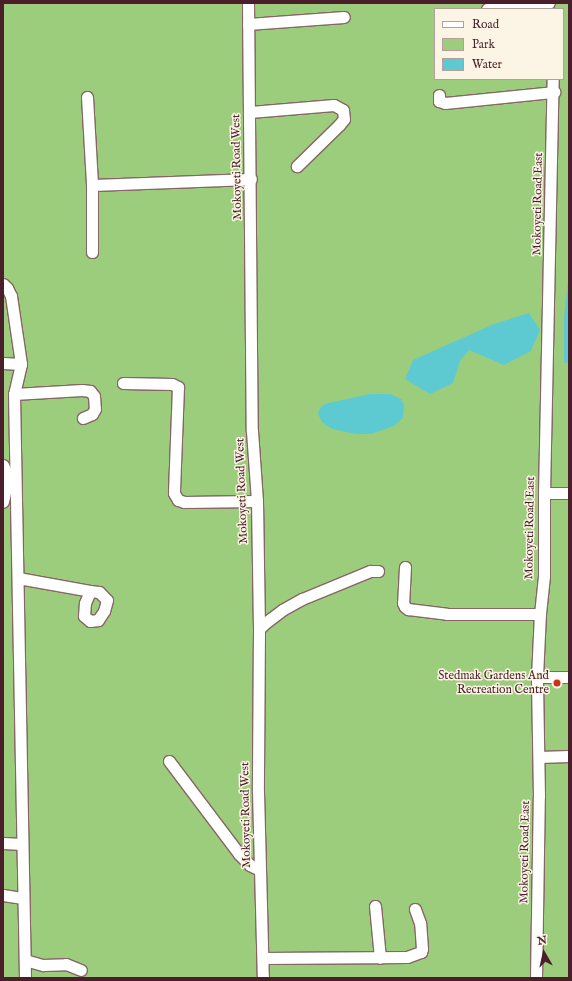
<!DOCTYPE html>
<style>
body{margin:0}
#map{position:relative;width:572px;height:981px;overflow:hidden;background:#f8e8d0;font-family:"IM FELL English",serif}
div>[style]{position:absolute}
.green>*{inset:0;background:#9ccd7d}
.water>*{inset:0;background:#5dcad2}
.roads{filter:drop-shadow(1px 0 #876565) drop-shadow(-1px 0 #876565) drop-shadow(0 1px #876565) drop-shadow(0 -1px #876565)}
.minor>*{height:11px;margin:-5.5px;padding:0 5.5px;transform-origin:5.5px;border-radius:5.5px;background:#fff}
.dots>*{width:11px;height:11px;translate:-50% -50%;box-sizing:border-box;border:2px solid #fcf5e5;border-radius:50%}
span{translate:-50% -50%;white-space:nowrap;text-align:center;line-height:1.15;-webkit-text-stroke:3px #fcf5e5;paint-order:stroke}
.street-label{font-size:12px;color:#4a1f2b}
.poi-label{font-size:12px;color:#4a1f2b}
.right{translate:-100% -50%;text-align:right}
.frame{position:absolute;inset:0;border:4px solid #4a1f2b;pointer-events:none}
.legend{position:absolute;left:434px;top:8px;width:130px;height:72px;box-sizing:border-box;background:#fcf5e5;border:1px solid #b59f9b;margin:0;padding:5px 7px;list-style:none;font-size:12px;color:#4a1f2b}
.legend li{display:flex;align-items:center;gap:8px;height:20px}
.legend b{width:20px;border:1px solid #b59f9b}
.north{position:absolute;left:524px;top:933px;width:40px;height:40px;-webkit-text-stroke:3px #fcf5e5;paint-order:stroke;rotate:351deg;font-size:11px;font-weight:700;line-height:16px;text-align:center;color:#4a1f2b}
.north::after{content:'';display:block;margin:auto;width:14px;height:18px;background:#4a1f2b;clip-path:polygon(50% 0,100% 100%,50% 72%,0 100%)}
</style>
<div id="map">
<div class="green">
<div style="clip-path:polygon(evenodd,3px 3px,569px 3px,569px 978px,3px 978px,3px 3px,435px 9px,563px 9px,563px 79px,435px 79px,435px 9px)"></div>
</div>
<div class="water">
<div style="clip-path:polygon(569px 272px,569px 364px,564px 362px,564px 317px)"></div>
<div style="clip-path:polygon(529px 313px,540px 330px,531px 351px,504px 365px,469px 350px,460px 361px,453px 383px,430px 394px,405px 379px,413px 360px,494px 324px)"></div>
<div style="clip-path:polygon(370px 394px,390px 394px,401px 399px,404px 405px,403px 418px,394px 426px,371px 434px,356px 434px,332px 429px,322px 422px,318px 414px,319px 410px,324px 404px)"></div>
</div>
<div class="roads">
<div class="minor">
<div style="left:248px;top:3px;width:428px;rotate:89.5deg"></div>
<div style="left:252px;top:431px;width:70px;rotate:85.9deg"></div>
<div style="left:257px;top:501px;width:128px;rotate:89.1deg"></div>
<div style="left:259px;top:629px;width:163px;rotate:90.4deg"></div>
<div style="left:258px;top:792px;width:186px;rotate:88.5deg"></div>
<div style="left:487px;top:9px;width:62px;rotate:-5.5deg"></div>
<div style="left:248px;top:24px;width:96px;rotate:-4.2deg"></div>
<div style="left:439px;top:95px;width:6px;rotate:90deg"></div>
<div style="left:439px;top:101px;width:6px;rotate:18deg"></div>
<div style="left:445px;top:103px;width:110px;rotate:-5.8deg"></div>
<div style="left:87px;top:97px;width:88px;rotate:86.7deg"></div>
<div style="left:92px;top:185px;width:67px;rotate:90deg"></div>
<div style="left:250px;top:112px;width:84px;rotate:-4.8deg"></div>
<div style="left:334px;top:105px;width:10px;rotate:29deg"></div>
<div style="left:343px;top:110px;width:9px;rotate:84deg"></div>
<div style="left:344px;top:119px;width:8px;rotate:130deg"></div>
<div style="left:339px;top:125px;width:59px;rotate:135.7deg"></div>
<div style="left:92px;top:185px;width:159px;rotate:-2.2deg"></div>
<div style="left:3px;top:284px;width:6px;rotate:45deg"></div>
<div style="left:7px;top:288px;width:9px;rotate:63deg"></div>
<div style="left:11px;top:296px;width:69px;rotate:81.6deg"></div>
<div style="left:21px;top:364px;width:31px;rotate:103deg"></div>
<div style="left:14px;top:394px;width:584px;rotate:88.92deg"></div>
<div style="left:3px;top:363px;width:18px;rotate:3deg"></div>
<div style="left:123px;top:383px;width:49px;rotate:1.2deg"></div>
<div style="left:172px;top:384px;width:7px;rotate:27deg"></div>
<div style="left:178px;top:387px;width:106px;rotate:92.2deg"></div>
<div style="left:174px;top:493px;width:8px;rotate:60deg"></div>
<div style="left:178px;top:500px;width:6px;rotate:18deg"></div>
<div style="left:184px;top:502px;width:73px;rotate:-0.8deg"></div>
<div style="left:14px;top:394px;width:68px;rotate:-3.4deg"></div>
<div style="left:82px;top:390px;width:8px;rotate:7deg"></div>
<div style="left:90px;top:391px;width:6px;rotate:51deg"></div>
<div style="left:94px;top:396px;width:13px;rotate:86deg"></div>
<div style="left:95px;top:409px;width:6px;rotate:121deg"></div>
<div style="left:92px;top:414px;width:10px;rotate:156deg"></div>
<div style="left:3px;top:465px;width:8px;rotate:67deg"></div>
<div style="left:6px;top:472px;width:12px;rotate:85deg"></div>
<div style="left:7px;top:484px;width:18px;rotate:103deg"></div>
<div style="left:544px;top:493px;width:25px"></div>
<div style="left:405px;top:567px;width:36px;rotate:93deg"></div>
<div style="left:403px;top:603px;width:4px;rotate:63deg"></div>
<div style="left:405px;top:607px;width:4px;rotate:34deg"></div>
<div style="left:408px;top:609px;width:39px;rotate:7deg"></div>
<div style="left:447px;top:614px;width:93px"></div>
<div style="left:18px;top:578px;width:73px;rotate:10.2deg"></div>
<div style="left:90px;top:591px;width:9px;rotate:6deg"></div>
<div style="left:99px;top:592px;width:11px;rotate:45deg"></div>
<div style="left:107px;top:600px;width:11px;rotate:105deg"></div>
<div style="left:104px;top:611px;width:11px;rotate:124deg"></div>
<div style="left:98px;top:620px;width:8px;rotate:173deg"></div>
<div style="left:90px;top:621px;width:8px;rotate:-140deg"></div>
<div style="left:84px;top:616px;width:13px;rotate:-86deg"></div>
<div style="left:85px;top:603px;width:13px;rotate:-67deg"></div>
<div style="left:259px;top:629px;width:8px;rotate:-45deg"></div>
<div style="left:265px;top:623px;width:21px;rotate:-37deg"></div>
<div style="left:282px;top:610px;width:23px;rotate:-29deg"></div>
<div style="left:302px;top:599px;width:74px;rotate:-22.4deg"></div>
<div style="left:370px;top:571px;width:8px"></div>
<div style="left:537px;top:677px;width:32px"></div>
<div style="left:539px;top:757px;width:30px;rotate:-2deg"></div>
<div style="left:169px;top:761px;width:116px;rotate:53deg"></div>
<div style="left:239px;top:854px;width:16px;rotate:45deg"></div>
<div style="left:250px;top:865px;width:11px;rotate:27deg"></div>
<div style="left:3px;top:843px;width:19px;rotate:3deg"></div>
<div style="left:3px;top:895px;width:20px;rotate:9deg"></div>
<div style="left:375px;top:906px;width:52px;rotate:84.5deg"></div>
<div style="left:263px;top:958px;width:144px;rotate:-0.4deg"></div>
<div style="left:407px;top:957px;width:15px;rotate:-20deg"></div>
<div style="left:421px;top:952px;width:3px;rotate:-72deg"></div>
<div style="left:422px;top:949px;width:26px;rotate:-94deg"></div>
<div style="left:420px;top:923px;width:15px;rotate:-110deg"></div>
<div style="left:25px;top:960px;width:19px;rotate:16deg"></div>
<div style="left:43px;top:965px;width:23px;rotate:-2deg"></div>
<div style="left:66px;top:964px;width:16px;rotate:22deg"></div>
<div style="left:536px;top:978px;width:182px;rotate:-89.1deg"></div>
<div style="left:539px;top:796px;width:119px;rotate:-91deg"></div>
<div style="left:537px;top:677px;width:63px;rotate:-87.3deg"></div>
<div style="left:540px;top:614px;width:38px;rotate:-84deg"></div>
<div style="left:544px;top:576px;width:83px;rotate:-90deg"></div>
<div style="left:544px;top:493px;width:414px;rotate:-88.8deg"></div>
</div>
</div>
<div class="dots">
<div style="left:557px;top:683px;background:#c8321e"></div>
</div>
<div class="street-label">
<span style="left:237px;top:167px;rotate:-91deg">Mokoyeti Road West</span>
<span style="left:538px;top:204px;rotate:-89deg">Mokoyeti Road East</span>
<span style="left:242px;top:491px;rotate:-92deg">Mokoyeti Road West</span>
<span style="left:530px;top:528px;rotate:-89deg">Mokoyeti Road East</span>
<span style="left:246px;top:815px;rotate:-91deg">Mokoyeti Road West</span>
<span style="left:525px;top:852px;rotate:-89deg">Mokoyeti Road East</span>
</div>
<div class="poi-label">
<span class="right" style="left:549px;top:683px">Stedmak Gardens And<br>Recreation Centre</span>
</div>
<div class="frame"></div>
<ul class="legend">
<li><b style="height:5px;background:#fff"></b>Road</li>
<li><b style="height:11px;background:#9ccd7d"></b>Park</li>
<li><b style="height:11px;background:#5dcad2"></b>Water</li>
</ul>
<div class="north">N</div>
</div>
